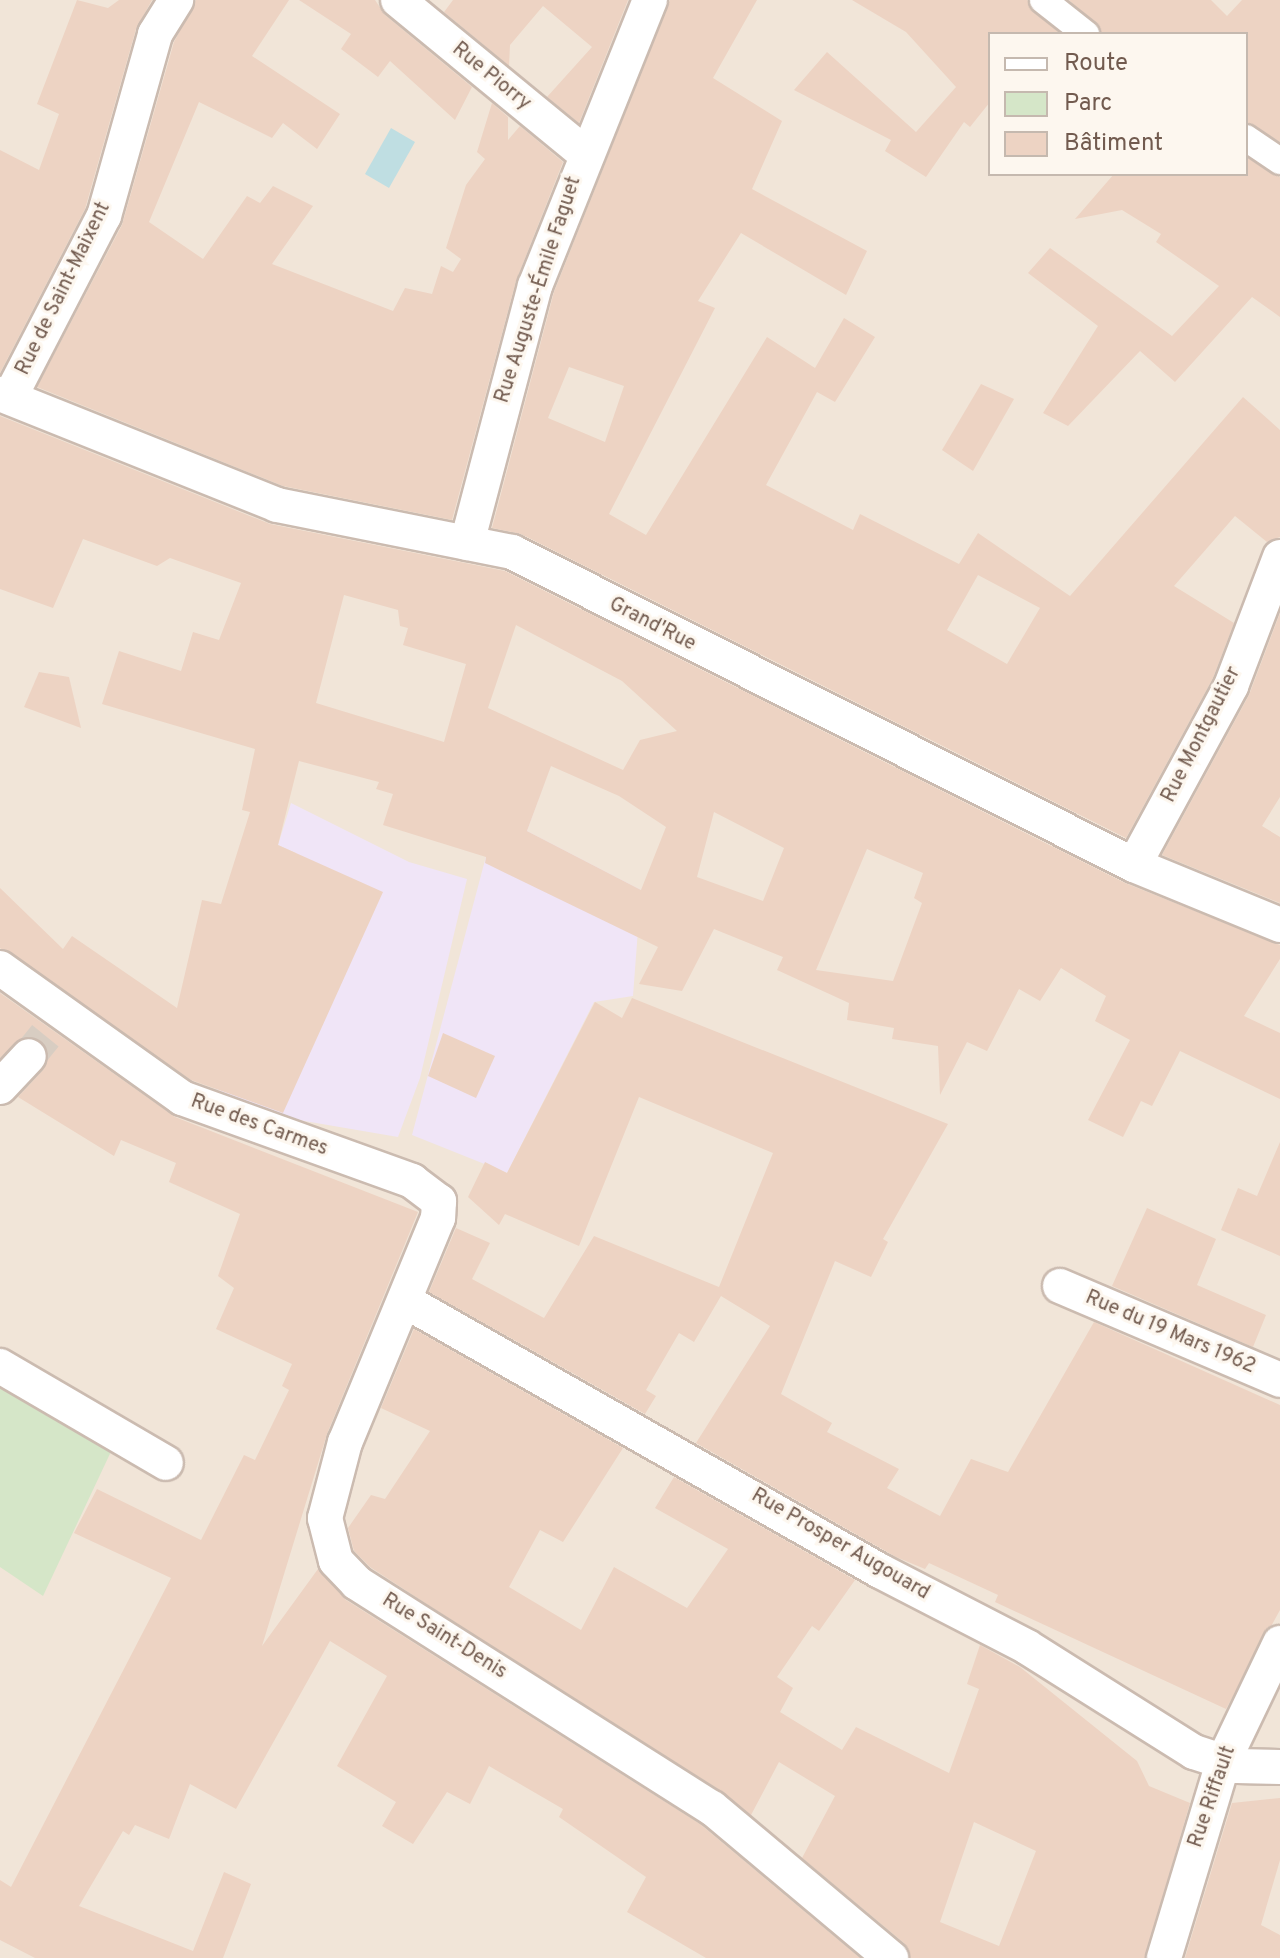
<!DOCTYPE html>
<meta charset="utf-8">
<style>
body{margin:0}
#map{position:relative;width:1280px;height:1958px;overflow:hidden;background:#faf3e9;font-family:Overpass,sans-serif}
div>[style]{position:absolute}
.residential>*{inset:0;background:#f1e5d8}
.education>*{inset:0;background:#f0e5f7}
.green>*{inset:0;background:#d5e6c8}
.water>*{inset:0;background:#bfdee2}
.building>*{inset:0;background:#edd3c3}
.minor-tunnel>*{height:34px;margin-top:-17px;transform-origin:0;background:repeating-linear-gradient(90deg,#d8cdc2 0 34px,transparent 0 51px)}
.roads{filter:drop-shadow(2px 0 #cbbbb0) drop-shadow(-2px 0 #cbbbb0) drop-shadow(0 2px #cbbbb0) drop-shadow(0 -2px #cbbbb0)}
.pedestrian>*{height:26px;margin:-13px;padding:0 13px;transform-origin:13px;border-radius:13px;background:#fff}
.minor>*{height:34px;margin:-17px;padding:0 17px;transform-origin:17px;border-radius:17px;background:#fff}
span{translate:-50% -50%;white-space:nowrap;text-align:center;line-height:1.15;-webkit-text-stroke:6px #fdf7ef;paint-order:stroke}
.street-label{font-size:20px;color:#725b4f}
.legend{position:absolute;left:988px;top:32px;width:260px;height:144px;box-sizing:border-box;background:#fdf7ef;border:2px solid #c5b9af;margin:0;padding:10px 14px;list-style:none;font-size:24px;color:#725b4f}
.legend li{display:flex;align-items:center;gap:16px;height:40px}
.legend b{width:40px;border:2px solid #c5b9af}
</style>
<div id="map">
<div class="residential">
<div style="clip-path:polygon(evenodd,0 0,1280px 0,1280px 1958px,0 1958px,0 0,990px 34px,1246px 34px,1246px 174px,990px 174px,990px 34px)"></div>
</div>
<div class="education">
<div style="clip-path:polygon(550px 767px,527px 831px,641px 890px,633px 996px,594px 1002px,507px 1173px,412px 1135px,497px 815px)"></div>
<div style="clip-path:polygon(291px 803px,409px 862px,467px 879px,420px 1078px,398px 1137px,281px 1117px,214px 1088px,296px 853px,278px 845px)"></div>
</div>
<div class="green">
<div style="clip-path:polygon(0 1378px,116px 1441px,43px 1596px,0 1567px)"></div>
</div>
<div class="water">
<div style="clip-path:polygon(391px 128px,415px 142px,389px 188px,365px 174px)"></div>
</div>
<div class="building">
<div style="clip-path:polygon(77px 0,108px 8px,119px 0,152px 0,136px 29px,85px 209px,0 373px,0 150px,39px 170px,59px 114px,37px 104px)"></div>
<div style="clip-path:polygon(196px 0,289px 0,252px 56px,340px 114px,317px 149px,283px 123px,272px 138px,199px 102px,149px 222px,203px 259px,247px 196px,260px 203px,273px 186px,313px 206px,272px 264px,393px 311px,405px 288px,432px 294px,441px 266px,453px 272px,461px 259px,446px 248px,466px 185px,485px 159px,477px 152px,492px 103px,508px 117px,508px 140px,520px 126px,563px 162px,516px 281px,452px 520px,283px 486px,37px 387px,122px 225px,174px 42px)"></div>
<div style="clip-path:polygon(299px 0,375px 0,385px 15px,472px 87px,455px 120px,390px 61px,378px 77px,341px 49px,351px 34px)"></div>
<div style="clip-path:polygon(453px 0,628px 0,579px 123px,547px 97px,592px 47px,543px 6px,510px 45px,509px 66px,444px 12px)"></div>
<div style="clip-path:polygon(evenodd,670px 0,757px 0,713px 78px,782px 121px,752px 189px,867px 251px,846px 295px,741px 233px,698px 301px,715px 308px,609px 514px,646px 535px,767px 337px,815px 368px,844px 318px,875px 337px,835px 402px,817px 392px,766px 485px,853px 530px,860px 514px,959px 564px,978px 533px,1070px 596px,1243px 397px,1280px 430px,1280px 537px,1267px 542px,1235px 516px,1174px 586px,1234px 623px,1213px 678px,1126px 838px,521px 534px,492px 528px,554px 292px,670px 0,569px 367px,624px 386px,605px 442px,548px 418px,569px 367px,670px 0,978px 575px,1040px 608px,1007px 664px,947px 630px,978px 575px)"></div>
<div style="clip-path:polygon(852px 0,1027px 0,1060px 34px,990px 34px,990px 102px,970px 127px,964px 122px,926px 177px,885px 151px,891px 140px,794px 90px,827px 52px,916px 132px,956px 87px,906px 32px)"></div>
<div style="clip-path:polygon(1069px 0,1211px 0,1227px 16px,1242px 0,1280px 0,1280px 142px,1246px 122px,1246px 34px,1102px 34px)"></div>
<div style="clip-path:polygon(1246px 157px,1280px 177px,1280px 317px,1252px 297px,1175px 382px,1140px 351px,1068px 426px,1043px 413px,1098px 326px,1028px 273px,1050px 248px,1172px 336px,1219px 286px,1156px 242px,1161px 234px,1122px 210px,1075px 219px,1114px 174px,1246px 174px)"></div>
<div style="clip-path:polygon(981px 384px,1014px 399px,973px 471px,942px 450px)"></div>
<div style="clip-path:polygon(evenodd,0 416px,270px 524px,505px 571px,1125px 883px,1280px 945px,1280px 959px,1244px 1016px,1280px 1033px,1280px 1099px,1180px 1051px,1152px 1106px,1141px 1101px,1123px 1137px,1088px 1120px,1130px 1040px,1095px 1021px,1106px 996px,1061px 968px,1040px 1001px,1019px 989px,987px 1051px,967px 1042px,940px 1095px,938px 1046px,892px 1039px,894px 1028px,847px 1020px,849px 1003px,777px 970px,783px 957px,714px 929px,682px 991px,639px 984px,658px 947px,485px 863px,486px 857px,383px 825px,393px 794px,376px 789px,379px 782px,299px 761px,278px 845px,383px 892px,283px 1113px,191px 1080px,0 948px,0 888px,63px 949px,72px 936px,177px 1008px,202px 900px,221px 904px,250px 812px,242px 810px,255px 749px,102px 704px,119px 651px,181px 671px,193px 632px,219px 640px,241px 583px,170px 558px,157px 566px,83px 539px,53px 608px,0 589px,0 416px,344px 595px,398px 610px,400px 626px,408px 628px,403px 645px,466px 664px,444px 742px,316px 703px,344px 595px,0 416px,516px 625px,622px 681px,677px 731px,640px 740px,623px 770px,488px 708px,516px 625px,0 416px,551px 766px,619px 796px,666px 827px,641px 890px,527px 831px,551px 766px,0 416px,714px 812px,784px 848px,763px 901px,697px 877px,714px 812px,0 416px,867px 849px,923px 873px,914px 898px,922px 903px,893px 981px,816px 970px,867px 849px)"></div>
<div style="clip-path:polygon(1280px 613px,1280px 797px,1262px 826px,1280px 837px,1280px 903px,1162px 855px,1249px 695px)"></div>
<div style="clip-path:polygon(39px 672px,69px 677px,81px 728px,24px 707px)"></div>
<div style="clip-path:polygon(0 993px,175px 1117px,418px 1212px,327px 1434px,262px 1646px,318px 1569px,346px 1600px,700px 1824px,860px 1958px,706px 1958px,627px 1912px,646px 1877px,559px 1817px,563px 1809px,489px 1766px,470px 1804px,447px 1792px,413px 1844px,382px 1826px,396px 1802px,337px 1766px,387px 1676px,330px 1641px,236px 1809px,190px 1784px,169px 1839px,135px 1825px,129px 1835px,123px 1831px,79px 1906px,193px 1951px,224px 1872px,251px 1884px,223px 1958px,35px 1958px,0 1940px,0 1880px,11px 1887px,171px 1578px,74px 1533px,97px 1489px,201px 1540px,244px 1455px,255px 1460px,289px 1390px,282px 1386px,292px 1364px,216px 1329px,234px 1288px,218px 1276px,240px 1214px,169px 1182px,176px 1163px,121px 1140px,114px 1156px,18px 1097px,44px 1069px,48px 1051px,42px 1041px,24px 1037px,0 1058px)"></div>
<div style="clip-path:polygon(632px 998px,948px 1124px,883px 1239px,888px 1242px,871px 1277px,835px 1261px,781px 1394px,832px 1423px,827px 1432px,899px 1469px,887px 1488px,940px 1516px,971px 1459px,1008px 1472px,1094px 1322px,1280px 1405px,1280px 1610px,1226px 1709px,995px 1602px,998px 1595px,929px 1563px,925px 1569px,896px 1557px,696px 1443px,770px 1326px,721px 1296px,694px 1342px,679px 1333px,646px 1390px,656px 1396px,645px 1414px,429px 1292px,456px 1228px,490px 1243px,472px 1279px,544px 1318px,594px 1236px,719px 1287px,773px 1153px,639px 1097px,579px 1246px,505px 1214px,499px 1225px,468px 1197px,485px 1162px,507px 1173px,595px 1002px,622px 1018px)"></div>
<div style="clip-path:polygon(443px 1033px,495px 1056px,476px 1098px,428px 1076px)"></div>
<div style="clip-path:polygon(1280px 1142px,1280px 1256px,1221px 1230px,1238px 1188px,1257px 1196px)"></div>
<div style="clip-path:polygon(1147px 1208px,1216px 1239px,1197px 1285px,1266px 1315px,1253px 1347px,1112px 1286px)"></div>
<div style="clip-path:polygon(evenodd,414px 1329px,623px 1448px,563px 1542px,540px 1530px,509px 1587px,581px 1630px,614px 1567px,687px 1608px,728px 1549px,655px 1508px,674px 1477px,855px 1580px,819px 1631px,812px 1626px,777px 1677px,793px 1688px,780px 1712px,842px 1750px,856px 1727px,949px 1773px,979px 1689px,967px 1684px,980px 1645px,1020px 1667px,1137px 1761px,1149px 1786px,1190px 1803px,1145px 1958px,910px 1958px,904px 1943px,802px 1858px,835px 1796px,779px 1762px,751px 1815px,370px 1567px,354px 1551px,348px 1528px,371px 1495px,385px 1499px,430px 1431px,381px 1408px,414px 1329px,974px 1822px,1036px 1851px,999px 1946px,940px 1922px,974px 1822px)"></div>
<div style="clip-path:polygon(1280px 1798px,1280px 1860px,1261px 1925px,1280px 1935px,1280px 1958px,1185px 1958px,1232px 1803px)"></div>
</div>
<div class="minor-tunnel">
<div style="left:29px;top:1056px;width:26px;rotate:-51deg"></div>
</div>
<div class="roads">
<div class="pedestrian">
<div style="left:1043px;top:0;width:55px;rotate:38.3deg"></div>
<div style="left:1246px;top:138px;width:41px;rotate:34.1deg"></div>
</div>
<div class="minor">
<div style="left:398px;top:0;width:241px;rotate:39.4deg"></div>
<div style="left:0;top:394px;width:298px;rotate:21.8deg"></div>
<div style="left:277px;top:505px;width:240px;rotate:11.3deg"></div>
<div style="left:512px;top:552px;width:696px;rotate:26.71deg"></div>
<div style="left:1134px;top:865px;width:158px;rotate:22.3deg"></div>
<div style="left:10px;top:397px;width:204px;rotate:-62.6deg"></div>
<div style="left:104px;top:216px;width:189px;rotate:-74.3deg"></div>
<div style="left:155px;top:34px;width:40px;rotate:-58deg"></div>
<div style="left:467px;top:543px;width:266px;rotate:-75.2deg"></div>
<div style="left:535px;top:286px;width:308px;rotate:-68.1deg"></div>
<div style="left:1134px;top:865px;width:204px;rotate:-61.5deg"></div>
<div style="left:1231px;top:686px;width:138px;rotate:-69.2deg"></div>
<div style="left:0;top:968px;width:224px;rotate:35.5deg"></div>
<div style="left:182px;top:1098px;width:245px;rotate:19.8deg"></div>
<div style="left:412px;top:1181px;width:34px;rotate:37deg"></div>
<div style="left:439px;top:1201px;width:17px;rotate:93deg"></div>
<div style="left:438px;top:1218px;width:243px;rotate:112.5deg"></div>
<div style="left:345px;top:1442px;width:79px;rotate:104.7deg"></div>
<div style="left:325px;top:1518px;width:44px;rotate:75.7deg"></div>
<div style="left:336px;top:1561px;width:30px;rotate:46deg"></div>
<div style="left:357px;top:1583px;width:420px;rotate:32.4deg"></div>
<div style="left:712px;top:1808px;width:234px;rotate:40deg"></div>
<div style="left:0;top:1087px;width:42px;rotate:-46.9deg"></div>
<div style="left:1060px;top:1286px;width:239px;rotate:23.1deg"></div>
<div style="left:405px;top:1301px;width:546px;rotate:29.61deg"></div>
<div style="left:880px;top:1571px;width:165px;rotate:27.3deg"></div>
<div style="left:1027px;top:1647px;width:197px;rotate:32.2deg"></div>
<div style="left:1194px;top:1752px;width:45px;rotate:18deg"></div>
<div style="left:1237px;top:1766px;width:43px;rotate:1.3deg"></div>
<div style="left:0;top:1366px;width:192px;rotate:30.3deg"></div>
<div style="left:1164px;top:1958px;width:205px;rotate:-73.2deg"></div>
<div style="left:1223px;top:1762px;width:132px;rotate:-64.4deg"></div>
</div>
</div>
<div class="street-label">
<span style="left:491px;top:77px;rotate:39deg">Rue Piorry</span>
<span style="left:64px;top:289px;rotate:-64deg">Rue de Saint-Maixent</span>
<span style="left:539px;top:290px;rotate:-72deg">Rue Auguste-Émile Faguet</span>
<span style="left:652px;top:625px;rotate:27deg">Grand'Rue</span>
<span style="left:1202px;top:735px;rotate:-63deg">Rue Montgautier</span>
<span style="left:259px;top:1126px;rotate:20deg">Rue des Carmes</span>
<span style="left:1170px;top:1333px;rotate:23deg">Rue du 19 Mars 1962</span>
<span style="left:840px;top:1545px;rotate:30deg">Rue Prosper Augouard</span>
<span style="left:444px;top:1637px;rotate:32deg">Rue Saint-Denis</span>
<span style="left:1213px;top:1797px;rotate:-71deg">Rue Riffault</span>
</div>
<ul class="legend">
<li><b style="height:10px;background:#fff"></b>Route</li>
<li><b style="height:22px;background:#d5e6c8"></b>Parc</li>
<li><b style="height:22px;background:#edd3c3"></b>Bâtiment</li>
</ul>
</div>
